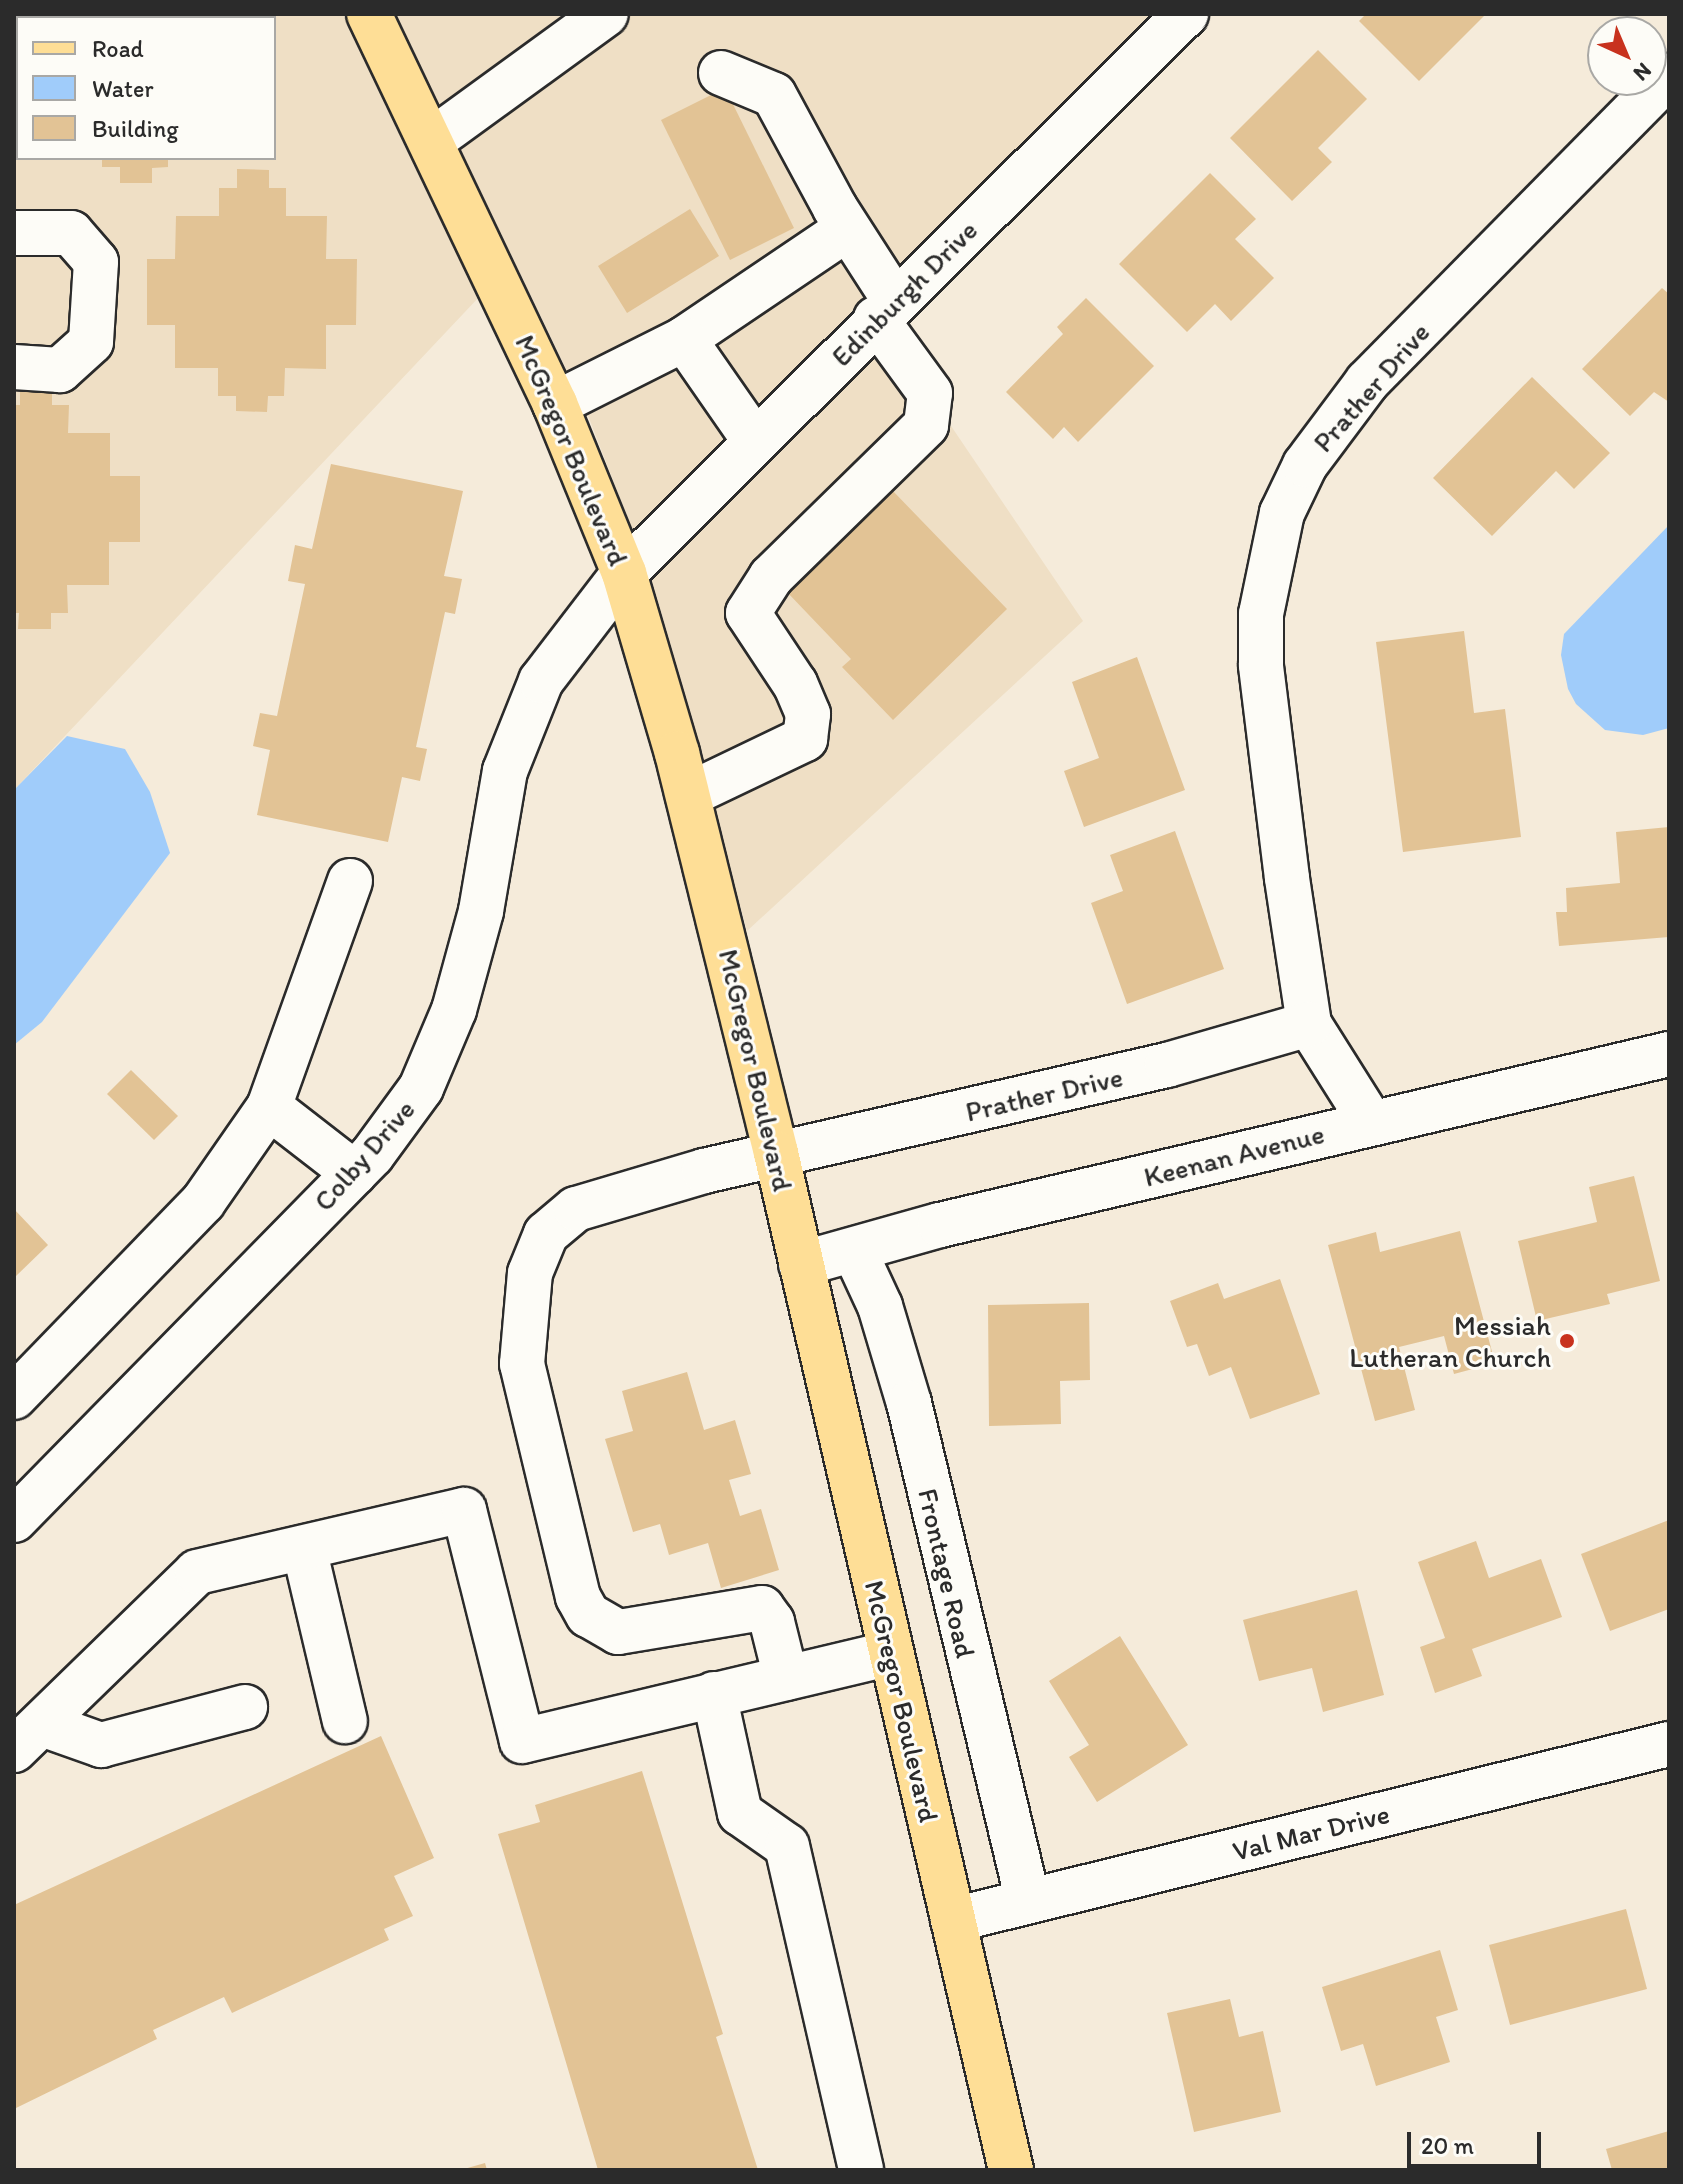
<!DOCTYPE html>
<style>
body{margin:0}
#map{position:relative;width:1683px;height:2184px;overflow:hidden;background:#f5ebda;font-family:Itim,sans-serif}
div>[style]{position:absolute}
.built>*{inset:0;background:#efdfc5}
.water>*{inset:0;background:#a0ccfa}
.building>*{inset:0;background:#e2c395}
.roads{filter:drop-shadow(2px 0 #2b2b2b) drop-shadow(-2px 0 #2b2b2b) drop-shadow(0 2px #2b2b2b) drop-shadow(0 -2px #2b2b2b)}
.minor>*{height:44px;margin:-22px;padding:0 22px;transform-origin:22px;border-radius:22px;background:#fdfcf7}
.major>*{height:44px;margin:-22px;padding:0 22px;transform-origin:22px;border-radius:22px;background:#fede96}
.dots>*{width:22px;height:22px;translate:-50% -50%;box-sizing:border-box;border:4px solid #fdfcf7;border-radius:50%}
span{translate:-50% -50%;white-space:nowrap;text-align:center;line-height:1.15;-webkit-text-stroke:6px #fdfcf7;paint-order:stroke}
.street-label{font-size:28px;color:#2b2b2b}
.poi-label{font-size:28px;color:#2b2b2b}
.right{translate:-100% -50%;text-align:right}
.frame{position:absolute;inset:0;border:16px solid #2b2b2b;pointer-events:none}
.legend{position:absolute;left:16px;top:16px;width:260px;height:144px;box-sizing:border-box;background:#fdfcf7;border:2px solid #a9a8a5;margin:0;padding:10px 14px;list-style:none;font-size:24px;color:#2b2b2b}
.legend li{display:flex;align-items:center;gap:16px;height:40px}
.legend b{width:40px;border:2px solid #a9a8a5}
.north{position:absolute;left:1587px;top:16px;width:80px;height:80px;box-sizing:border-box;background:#fdfcf7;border:2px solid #a9a8a5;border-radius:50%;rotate:136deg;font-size:22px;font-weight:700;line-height:32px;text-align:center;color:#2b2b2b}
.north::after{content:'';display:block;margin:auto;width:28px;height:36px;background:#c8321e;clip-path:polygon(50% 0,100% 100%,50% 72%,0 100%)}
.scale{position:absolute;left:1407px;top:2132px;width:134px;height:36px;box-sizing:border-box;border:4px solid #2b2b2b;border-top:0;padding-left:10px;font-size:24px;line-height:28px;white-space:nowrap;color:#2b2b2b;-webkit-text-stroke:6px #fdfcf7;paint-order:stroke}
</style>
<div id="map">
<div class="built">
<div style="clip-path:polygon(evenodd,14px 14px,343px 14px,480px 296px,14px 790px,14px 14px,18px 18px,274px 18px,274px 158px,18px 158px,18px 18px)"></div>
<div style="clip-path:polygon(395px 14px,1207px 14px,882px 324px,1083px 621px,747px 931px,647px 568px,585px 408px)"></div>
</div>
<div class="water">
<div style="clip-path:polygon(1669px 525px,1669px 728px,1643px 735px,1605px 730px,1576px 704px,1568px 689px,1561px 655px,1564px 634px)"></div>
<div style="clip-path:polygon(67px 736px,125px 749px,150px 792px,170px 853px,42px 1022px,14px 1045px,14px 790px)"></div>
</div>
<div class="building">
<div style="clip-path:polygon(59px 14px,211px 14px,211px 18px,59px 18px)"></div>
<div style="clip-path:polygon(1366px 14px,1486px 14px,1419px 81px,1359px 21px)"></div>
<div style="clip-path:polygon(1318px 50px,1367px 99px,1318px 148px,1332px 162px,1292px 201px,1230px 138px)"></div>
<div style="clip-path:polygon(725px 88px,794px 228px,730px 260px,661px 120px)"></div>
<div style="clip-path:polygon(102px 158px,168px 158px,168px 167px,152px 168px,152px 183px,120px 183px,120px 167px,102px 167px)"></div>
<div style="clip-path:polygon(237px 169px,269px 170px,269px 188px,286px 188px,286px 216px,327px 216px,326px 259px,357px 259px,356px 325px,326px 325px,326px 369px,285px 368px,284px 396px,268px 396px,267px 412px,236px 411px,236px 396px,218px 396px,218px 368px,175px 368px,175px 325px,147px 325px,147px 259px,175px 259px,176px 216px,219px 216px,219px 188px,237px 188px)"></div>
<div style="clip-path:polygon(1210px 173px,1256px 219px,1235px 239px,1274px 278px,1231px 321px,1215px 304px,1187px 332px,1119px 264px)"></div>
<div style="clip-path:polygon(690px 209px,719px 256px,627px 313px,598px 266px)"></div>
<div style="clip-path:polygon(1662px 288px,1669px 294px,1669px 402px,1654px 392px,1630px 416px,1582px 369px)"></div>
<div style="clip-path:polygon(1086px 298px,1154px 366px,1078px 442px,1064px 427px,1053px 439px,1006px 392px,1063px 334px,1057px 327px)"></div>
<div style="clip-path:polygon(1532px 377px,1610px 453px,1574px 489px,1556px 471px,1492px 536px,1433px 478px)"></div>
<div style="clip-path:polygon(20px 387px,52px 387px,52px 405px,69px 405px,68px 433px,110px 433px,110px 476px,140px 476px,140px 542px,109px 542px,109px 585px,67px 585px,68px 613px,51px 613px,51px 629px,18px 629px,19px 613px,14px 613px,14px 405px,20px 405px)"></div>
<div style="clip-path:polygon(331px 464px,463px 491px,444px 576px,462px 579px,455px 614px,445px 612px,416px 747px,427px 749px,420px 781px,402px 777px,388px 842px,257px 815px,270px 750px,253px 746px,260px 713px,277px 716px,305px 584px,288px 581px,295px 545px,312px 549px)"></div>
<div style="clip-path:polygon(891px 489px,1007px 609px,893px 720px,842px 667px,851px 659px,786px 591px)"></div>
<div style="clip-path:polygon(1464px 631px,1474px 713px,1505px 709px,1521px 837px,1403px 852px,1376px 642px)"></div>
<div style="clip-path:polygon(1137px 657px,1185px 790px,1084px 827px,1064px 771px,1099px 758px,1072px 682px)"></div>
<div style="clip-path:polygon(1669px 827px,1669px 937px,1559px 946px,1556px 912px,1567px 912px,1566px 888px,1620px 883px,1616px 832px)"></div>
<div style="clip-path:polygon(1175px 831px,1224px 969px,1127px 1004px,1091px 903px,1123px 891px,1110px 855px)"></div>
<div style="clip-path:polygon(131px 1070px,178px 1116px,154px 1140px,107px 1094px)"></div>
<div style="clip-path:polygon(1634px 1176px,1660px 1281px,1607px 1294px,1610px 1304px,1537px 1321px,1518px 1241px,1597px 1222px,1589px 1187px)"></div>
<div style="clip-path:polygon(14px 1209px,48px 1245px,14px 1278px)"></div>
<div style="clip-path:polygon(1460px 1231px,1495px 1363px,1454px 1374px,1444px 1336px,1399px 1347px,1415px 1410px,1375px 1421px,1328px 1245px,1376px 1232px,1380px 1252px)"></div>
<div style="clip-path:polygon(1280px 1279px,1320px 1394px,1250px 1419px,1231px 1367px,1209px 1376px,1197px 1344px,1187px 1347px,1170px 1301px,1218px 1283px,1224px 1299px)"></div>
<div style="clip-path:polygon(1089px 1303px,1090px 1380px,1060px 1381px,1061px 1424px,989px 1426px,988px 1305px)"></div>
<div style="clip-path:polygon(687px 1372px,704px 1430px,735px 1420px,751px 1474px,729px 1480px,740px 1516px,761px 1509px,779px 1570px,721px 1588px,708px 1543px,669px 1555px,660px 1524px,633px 1532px,605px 1439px,633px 1431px,622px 1391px)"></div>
<div style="clip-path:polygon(1669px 1520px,1669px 1609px,1610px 1631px,1581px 1554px)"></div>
<div style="clip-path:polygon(1476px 1541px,1489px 1578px,1541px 1559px,1562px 1617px,1472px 1649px,1482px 1676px,1435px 1693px,1420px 1647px,1445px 1638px,1418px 1562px)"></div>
<div style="clip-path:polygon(1357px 1590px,1384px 1695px,1323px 1712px,1312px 1668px,1259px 1681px,1243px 1620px)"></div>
<div style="clip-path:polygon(1120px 1636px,1188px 1745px,1097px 1802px,1069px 1757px,1089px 1745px,1049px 1681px)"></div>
<div style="clip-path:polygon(381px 1736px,434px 1858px,394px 1876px,413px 1916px,384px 1929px,389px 1940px,232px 2013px,224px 1997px,153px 2030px,157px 2039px,14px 2109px,14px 1905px)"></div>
<div style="clip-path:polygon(642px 1771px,723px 2034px,716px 2037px,758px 2170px,598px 2170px,498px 1834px,540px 1822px,535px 1805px)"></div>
<div style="clip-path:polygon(1626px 1909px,1647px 1989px,1510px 2025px,1489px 1945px)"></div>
<div style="clip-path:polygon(1440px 1950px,1458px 2010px,1436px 2017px,1450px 2062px,1376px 2086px,1363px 2044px,1341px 2051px,1322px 1987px)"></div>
<div style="clip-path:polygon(1230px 1999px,1239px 2037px,1263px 2031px,1281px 2112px,1194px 2132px,1167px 2013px)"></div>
<div style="clip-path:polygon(1669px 2131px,1669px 2170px,1612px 2170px,1606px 2149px)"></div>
<div style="clip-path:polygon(485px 2163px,487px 2170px,464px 2170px,464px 2169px)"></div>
</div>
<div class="roads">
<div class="minor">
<div style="left:721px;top:73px;width:57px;rotate:22.5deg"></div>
<div style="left:774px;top:95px;width:128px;rotate:61.6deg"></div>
<div style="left:835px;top:208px;width:111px;rotate:57.2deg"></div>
<div style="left:431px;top:141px;width:216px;rotate:-36deg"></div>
<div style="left:14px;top:233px;width:57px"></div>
<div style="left:71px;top:233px;width:38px;rotate:49deg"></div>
<div style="left:96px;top:262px;width:80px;rotate:93.6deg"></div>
<div style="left:91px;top:342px;width:42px;rotate:137.9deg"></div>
<div style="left:60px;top:370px;width:46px;rotate:-176.3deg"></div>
<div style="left:684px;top:339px;width:197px;rotate:-34deg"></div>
<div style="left:555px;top:404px;width:144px;rotate:-26.7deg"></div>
<div style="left:684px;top:339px;width:124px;rotate:55.2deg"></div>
<div style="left:688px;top:795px;width:130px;rotate:-25.6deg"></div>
<div style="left:805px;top:739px;width:25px;rotate:-83deg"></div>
<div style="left:808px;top:714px;width:33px;rotate:-113deg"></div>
<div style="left:795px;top:684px;width:85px;rotate:-123.5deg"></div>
<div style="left:748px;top:613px;width:43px;rotate:-57.4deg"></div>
<div style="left:771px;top:577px;width:217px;rotate:-44.4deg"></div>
<div style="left:926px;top:425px;width:32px;rotate:-83deg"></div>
<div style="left:930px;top:393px;width:92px;rotate:-126.1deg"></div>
<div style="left:350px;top:881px;width:240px;rotate:109.7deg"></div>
<div style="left:269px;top:1107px;width:108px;rotate:37.8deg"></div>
<div style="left:1370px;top:1121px;width:115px;rotate:-122.2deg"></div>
<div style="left:1309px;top:1024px;width:148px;rotate:-98.6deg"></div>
<div style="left:1287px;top:878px;width:215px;rotate:-97deg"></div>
<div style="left:1261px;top:665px;width:51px;rotate:-90deg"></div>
<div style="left:1261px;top:614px;width:103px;rotate:-78.3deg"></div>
<div style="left:1282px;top:513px;width:53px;rotate:-64.4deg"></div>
<div style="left:1305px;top:465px;width:104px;rotate:-53.2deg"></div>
<div style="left:1367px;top:382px;width:430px;rotate:-45.4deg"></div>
<div style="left:854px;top:1250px;width:62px;rotate:65.1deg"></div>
<div style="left:880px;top:1306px;width:101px;rotate:73.4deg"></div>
<div style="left:909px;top:1403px;width:512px;rotate:76.56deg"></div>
<div style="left:801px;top:1264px;width:144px;rotate:-15.7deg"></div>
<div style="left:940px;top:1225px;width:749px;rotate:-13.2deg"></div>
<div style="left:14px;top:1397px;width:272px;rotate:-45.9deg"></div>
<div style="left:203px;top:1202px;width:116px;rotate:-55.2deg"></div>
<div style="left:14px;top:1520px;width:511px;rotate:-45.55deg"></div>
<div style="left:372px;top:1155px;width:83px;rotate:-53.8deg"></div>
<div style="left:421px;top:1088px;width:85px;rotate:-67.1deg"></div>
<div style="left:454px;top:1010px;width:103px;rotate:-74.7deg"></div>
<div style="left:481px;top:911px;width:142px;rotate:-80.3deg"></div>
<div style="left:505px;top:771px;width:97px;rotate:-68.2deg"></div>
<div style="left:541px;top:681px;width:136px;rotate:-52.5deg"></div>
<div style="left:624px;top:573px;width:793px;rotate:-44.85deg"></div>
<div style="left:304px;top:1548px;width:178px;rotate:76.7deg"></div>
<div style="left:786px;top:1678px;width:58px;rotate:-104deg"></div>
<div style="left:772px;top:1622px;width:17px;rotate:-126deg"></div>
<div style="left:762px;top:1608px;width:146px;rotate:170.5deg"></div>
<div style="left:618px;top:1632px;width:34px;rotate:-150deg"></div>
<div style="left:588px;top:1615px;width:21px;rotate:-119deg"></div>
<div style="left:578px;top:1597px;width:240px;rotate:-103.5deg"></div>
<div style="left:522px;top:1364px;width:91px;rotate:-85deg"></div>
<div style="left:530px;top:1273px;width:42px;rotate:-67.7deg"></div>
<div style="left:546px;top:1234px;width:39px;rotate:-40deg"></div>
<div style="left:576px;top:1209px;width:134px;rotate:-16.5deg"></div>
<div style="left:704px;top:1171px;width:475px;rotate:-12.9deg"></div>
<div style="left:1167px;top:1065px;width:148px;rotate:-16.1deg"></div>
<div style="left:714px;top:1694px;width:122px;rotate:77.7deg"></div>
<div style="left:740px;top:1813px;width:57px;rotate:35.1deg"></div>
<div style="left:787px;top:1846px;width:332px;rotate:77.1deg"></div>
<div style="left:42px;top:1724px;width:63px;rotate:19.6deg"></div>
<div style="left:101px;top:1745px;width:149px;rotate:-14.8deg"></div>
<div style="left:14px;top:1750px;width:255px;rotate:-44.2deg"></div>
<div style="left:197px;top:1572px;width:274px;rotate:-13.1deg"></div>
<div style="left:464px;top:1510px;width:238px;rotate:75.9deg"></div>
<div style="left:522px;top:1741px;width:379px;rotate:-13.4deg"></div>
<div style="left:953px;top:1920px;width:737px;rotate:-13.81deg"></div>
</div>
<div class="major">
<div style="left:369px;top:14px;width:432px;rotate:64.5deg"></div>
<div style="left:555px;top:404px;width:183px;rotate:67.8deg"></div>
<div style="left:624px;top:573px;width:188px;rotate:73.6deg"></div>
<div style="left:677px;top:753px;width:412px;rotate:76.1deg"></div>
<div style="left:776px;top:1153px;width:1044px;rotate:76.99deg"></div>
</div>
</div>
<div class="dots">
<div style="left:1567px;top:1341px;background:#c8321e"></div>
</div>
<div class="street-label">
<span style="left:904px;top:293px;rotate:-45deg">Edinburgh Drive</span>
<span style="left:1371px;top:387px;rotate:-49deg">Prather Drive</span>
<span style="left:572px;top:450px;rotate:67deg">McGregor Boulevard</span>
<span style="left:756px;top:1070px;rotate:77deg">McGregor Boulevard</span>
<span style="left:1044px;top:1094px;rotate:-13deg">Prather Drive</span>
<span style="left:364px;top:1155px;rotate:-49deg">Colby Drive</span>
<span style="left:1234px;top:1155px;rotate:-14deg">Keenan Avenue</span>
<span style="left:947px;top:1573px;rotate:77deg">Frontage Road</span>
<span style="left:902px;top:1701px;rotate:77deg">McGregor Boulevard</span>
<span style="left:1311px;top:1832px;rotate:-14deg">Val Mar Drive</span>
</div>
<div class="poi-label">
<span class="right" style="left:1551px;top:1341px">Messiah<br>Lutheran Church</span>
</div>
<div class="frame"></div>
<ul class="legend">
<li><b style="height:10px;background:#fede96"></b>Road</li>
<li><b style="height:22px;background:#a0ccfa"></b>Water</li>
<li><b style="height:22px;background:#e2c395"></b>Building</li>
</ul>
<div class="north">N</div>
<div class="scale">20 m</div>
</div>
